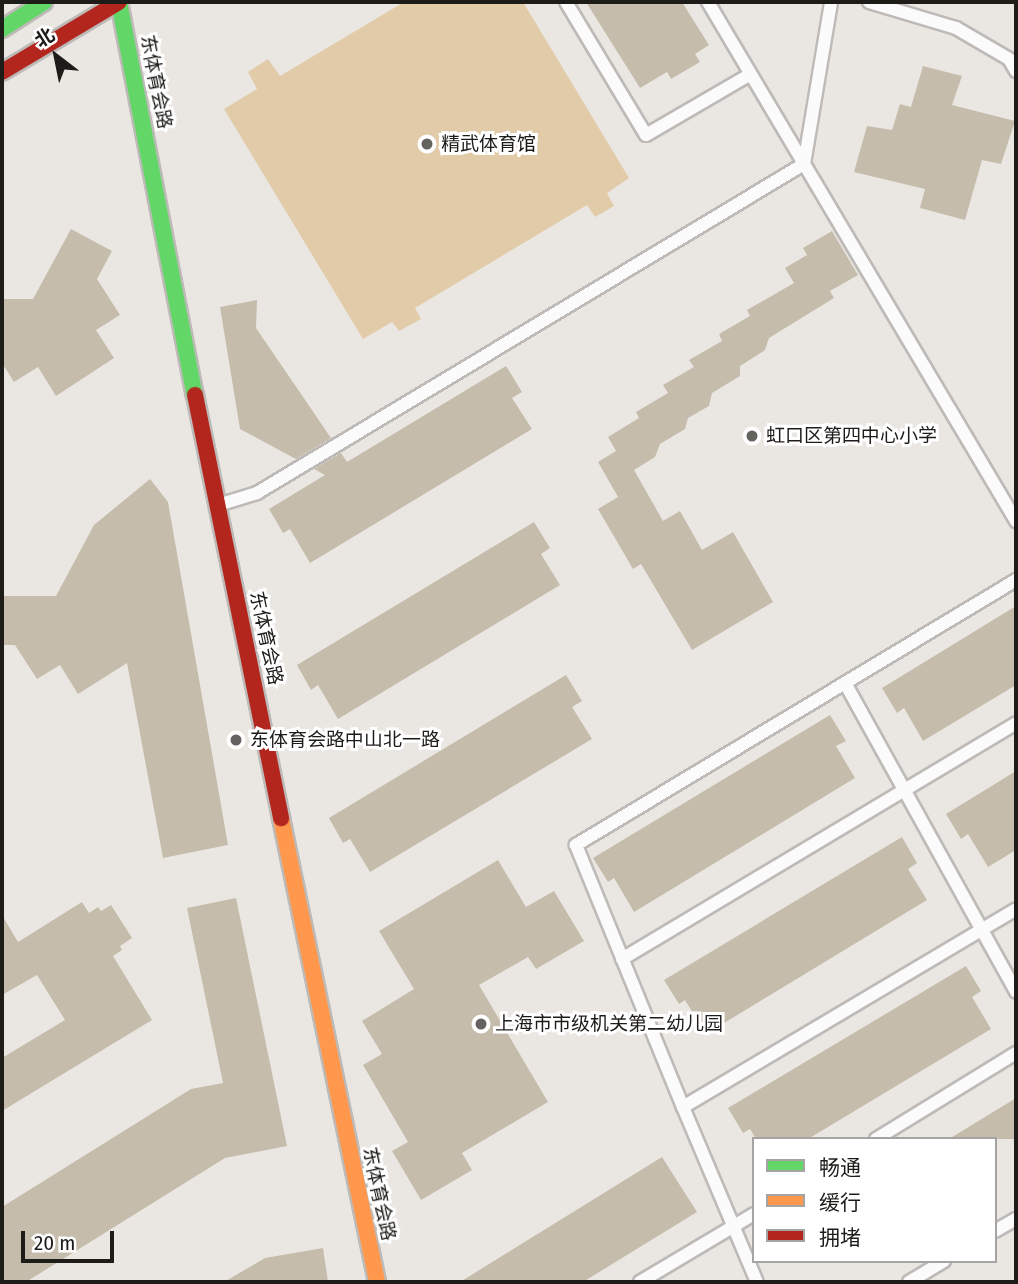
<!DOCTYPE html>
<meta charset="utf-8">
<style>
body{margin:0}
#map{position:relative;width:1018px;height:1284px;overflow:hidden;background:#eae7e3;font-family:"Fira Sans Condensed","Noto Sans SC",sans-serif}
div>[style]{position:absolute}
.green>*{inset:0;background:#e1cba9}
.building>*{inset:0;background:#c6bcab}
.roads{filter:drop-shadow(2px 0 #bdbab8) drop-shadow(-2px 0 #bdbab8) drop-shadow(0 2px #bdbab8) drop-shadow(0 -2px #bdbab8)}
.lane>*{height:12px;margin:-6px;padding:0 6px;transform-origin:6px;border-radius:6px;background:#fcfbfb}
.fast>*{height:16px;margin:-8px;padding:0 8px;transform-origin:8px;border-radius:8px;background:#63d668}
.slow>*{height:16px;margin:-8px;padding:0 8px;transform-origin:8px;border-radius:8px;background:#ff974d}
.jam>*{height:16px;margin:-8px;padding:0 8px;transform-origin:8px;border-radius:8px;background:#b3261e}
.dots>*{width:19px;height:19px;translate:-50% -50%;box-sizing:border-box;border:4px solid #fff;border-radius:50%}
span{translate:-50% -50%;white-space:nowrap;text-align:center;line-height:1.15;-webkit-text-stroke:6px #fff;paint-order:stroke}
.street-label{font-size:19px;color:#1e1c19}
.poi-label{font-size:19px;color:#1e1c19}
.left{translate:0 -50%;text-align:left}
.frame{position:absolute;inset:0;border:4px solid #1e1c19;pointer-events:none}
.legend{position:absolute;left:752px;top:1137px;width:245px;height:126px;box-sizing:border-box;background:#fff;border:2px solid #a5a4a3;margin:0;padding:9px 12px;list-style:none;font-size:21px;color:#1e1c19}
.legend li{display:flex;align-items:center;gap:14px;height:35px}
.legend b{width:35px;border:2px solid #a5a4a3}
.north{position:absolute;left:21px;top:21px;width:70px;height:70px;-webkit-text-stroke:5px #fff;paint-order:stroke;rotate:328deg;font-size:19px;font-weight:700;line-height:28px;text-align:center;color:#1e1c19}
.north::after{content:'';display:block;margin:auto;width:24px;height:32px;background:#1e1c19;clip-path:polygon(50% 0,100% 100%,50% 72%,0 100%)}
.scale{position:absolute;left:21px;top:1231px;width:93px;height:32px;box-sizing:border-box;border:4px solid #1e1c19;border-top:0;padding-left:9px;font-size:21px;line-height:24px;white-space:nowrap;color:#1e1c19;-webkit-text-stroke:5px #fff;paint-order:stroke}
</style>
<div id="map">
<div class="green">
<div style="clip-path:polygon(404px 2px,523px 2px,629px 178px,607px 193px,614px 206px,595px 217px,587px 205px,415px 308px,421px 319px,399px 331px,392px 322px,363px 339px,224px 109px,257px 89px,248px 72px,268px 59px,280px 76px)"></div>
</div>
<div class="building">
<div style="clip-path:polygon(586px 2px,682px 2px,709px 45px,695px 54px,700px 62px,671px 79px,667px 72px,640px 88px)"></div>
<div style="clip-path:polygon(923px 66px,962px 76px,952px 105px,1015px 121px,1001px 164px,982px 160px,965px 220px,920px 208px,925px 189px,854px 172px,867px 126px,892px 130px,900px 104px,911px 107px)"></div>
<div style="clip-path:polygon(71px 229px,112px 251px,97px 279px,120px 315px,96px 330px,114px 358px,56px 396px,38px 367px,14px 382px,2px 363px,2px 299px,33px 299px)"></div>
<div style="clip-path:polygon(832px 231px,858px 275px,830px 291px,834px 298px,769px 338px,765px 350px,740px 366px,740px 376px,712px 393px,709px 406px,688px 418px,685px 429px,660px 444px,655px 457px,634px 470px,663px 521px,680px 511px,702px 550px,733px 532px,773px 602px,692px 650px,641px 564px,633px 569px,598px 509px,618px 497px,598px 462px,616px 451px,608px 437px,639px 418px,636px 412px,668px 393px,663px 385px,694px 367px,689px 360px,722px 341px,719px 334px,750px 316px,747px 310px,794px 283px,785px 268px,807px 255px,803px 248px)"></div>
<div style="clip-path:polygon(257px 300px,256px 328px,331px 438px,296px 459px,240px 429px,220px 307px)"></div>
<div style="clip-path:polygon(506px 366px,522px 392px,512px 398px,532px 429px,310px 563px,290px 529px,283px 533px,269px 509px,325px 475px,314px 469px,341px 453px,347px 462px)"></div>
<div style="clip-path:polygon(150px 479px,168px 502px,228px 845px,163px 858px,127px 663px,78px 694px,60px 665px,37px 679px,15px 645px,2px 645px,2px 596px,56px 596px,94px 525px)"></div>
<div style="clip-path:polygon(534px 522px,550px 548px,541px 554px,560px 585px,338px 719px,318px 685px,311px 690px,297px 665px)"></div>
<div style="clip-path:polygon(1016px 606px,1016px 685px,923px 741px,904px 708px,897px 713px,882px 688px)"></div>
<div style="clip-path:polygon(566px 675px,582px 701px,572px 707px,592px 739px,370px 872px,350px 839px,343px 843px,329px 818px)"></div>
<div style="clip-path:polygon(830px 715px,846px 741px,836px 746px,855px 778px,634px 912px,614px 878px,608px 882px,593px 858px)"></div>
<div style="clip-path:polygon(1016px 771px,1016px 850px,988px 867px,968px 834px,961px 839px,946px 814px)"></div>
<div style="clip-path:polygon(902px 837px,917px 863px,908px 869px,927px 900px,706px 1034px,685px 1000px,679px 1004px,664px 980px)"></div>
<div style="clip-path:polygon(498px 860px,526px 907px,554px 891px,584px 941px,536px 969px,528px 957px,479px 985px,548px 1102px,462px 1153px,472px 1170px,421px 1200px,392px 1151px,408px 1142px,363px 1065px,382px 1054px,362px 1021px,414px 989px,379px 931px)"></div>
<div style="clip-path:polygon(236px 898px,287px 1146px,225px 1158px,26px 1282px,2px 1282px,2px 1207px,191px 1089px,223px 1083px,187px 908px)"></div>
<div style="clip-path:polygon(82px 902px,89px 913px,98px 907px,101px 911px,111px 905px,132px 938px,120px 946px,122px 950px,113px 956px,152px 1020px,2px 1111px,2px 1058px,65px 1020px,37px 975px,2px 995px,2px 915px,18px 942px)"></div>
<div style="clip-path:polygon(966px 966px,981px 991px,972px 997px,991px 1029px,808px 1139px,756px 1139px,750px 1129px,743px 1133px,728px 1108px)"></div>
<div style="clip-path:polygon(1016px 1098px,1016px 1139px,949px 1139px)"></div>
<div style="clip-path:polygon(662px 1157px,697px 1212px,583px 1282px,460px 1282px)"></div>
<div style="clip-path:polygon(323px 1248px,328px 1282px,224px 1282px,265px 1258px)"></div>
</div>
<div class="roads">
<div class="lane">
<div style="left:566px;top:2px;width:155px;rotate:59deg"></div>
<div style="left:646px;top:135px;width:121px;rotate:-30.2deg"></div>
<div style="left:708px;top:2px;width:604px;rotate:59.31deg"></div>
<div style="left:869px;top:2px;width:91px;rotate:16.6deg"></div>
<div style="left:956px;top:28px;width:61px;rotate:30.3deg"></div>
<div style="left:1009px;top:59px;width:14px;rotate:60deg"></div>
<div style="left:218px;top:505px;width:41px;rotate:-17.1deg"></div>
<div style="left:257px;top:493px;width:638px;rotate:-31.03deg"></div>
<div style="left:804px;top:164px;width:164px;rotate:-80.5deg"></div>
<div style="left:1016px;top:580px;width:514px;rotate:148.94deg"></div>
<div style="left:576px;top:845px;width:283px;rotate:67.8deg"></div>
<div style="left:683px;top:1107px;width:387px;rotate:-30.7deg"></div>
<div style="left:845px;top:683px;width:353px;rotate:61deg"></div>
<div style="left:622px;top:959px;width:459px;rotate:-30.9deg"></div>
<div style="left:683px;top:1107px;width:190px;rotate:67.1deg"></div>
<div style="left:876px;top:1139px;width:164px;rotate:-31.6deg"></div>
<div style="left:995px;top:1231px;width:24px;rotate:-30deg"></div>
<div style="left:640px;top:1282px;width:133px;rotate:-30.8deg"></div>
<div style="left:909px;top:1282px;width:41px;rotate:-31deg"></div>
</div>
<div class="fast">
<div style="left:119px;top:2px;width:400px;rotate:79.1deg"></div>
<div style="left:2px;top:29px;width:50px;rotate:-32.7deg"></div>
</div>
<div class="slow">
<div style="left:281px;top:818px;width:474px;rotate:78.3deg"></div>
</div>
<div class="jam">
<div style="left:2px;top:72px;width:136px;rotate:-30.9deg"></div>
<div style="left:195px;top:395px;width:432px;rotate:78.5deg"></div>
</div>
</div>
<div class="dots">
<div style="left:427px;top:144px;background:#656360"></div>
<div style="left:752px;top:436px;background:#656360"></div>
<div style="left:236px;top:740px;background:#656360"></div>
<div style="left:481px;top:1024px;background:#656360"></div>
</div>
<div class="street-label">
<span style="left:156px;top:82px;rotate:79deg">东体育会路</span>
<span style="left:266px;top:638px;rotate:78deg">东体育会路</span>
<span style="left:379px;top:1194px;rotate:78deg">东体育会路</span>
</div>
<div class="poi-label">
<span class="left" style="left:441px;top:144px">精武体育馆</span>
<span class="left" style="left:766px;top:436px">虹口区第四中心小学</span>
<span class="left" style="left:250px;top:740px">东体育会路中山北一路</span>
<span class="left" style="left:495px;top:1024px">上海市市级机关第二幼儿园</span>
</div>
<div class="frame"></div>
<ul class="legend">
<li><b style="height:9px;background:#63d668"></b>畅通</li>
<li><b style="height:9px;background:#ff974d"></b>缓行</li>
<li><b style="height:9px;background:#b3261e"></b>拥堵</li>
</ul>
<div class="north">北</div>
<div class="scale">20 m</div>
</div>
